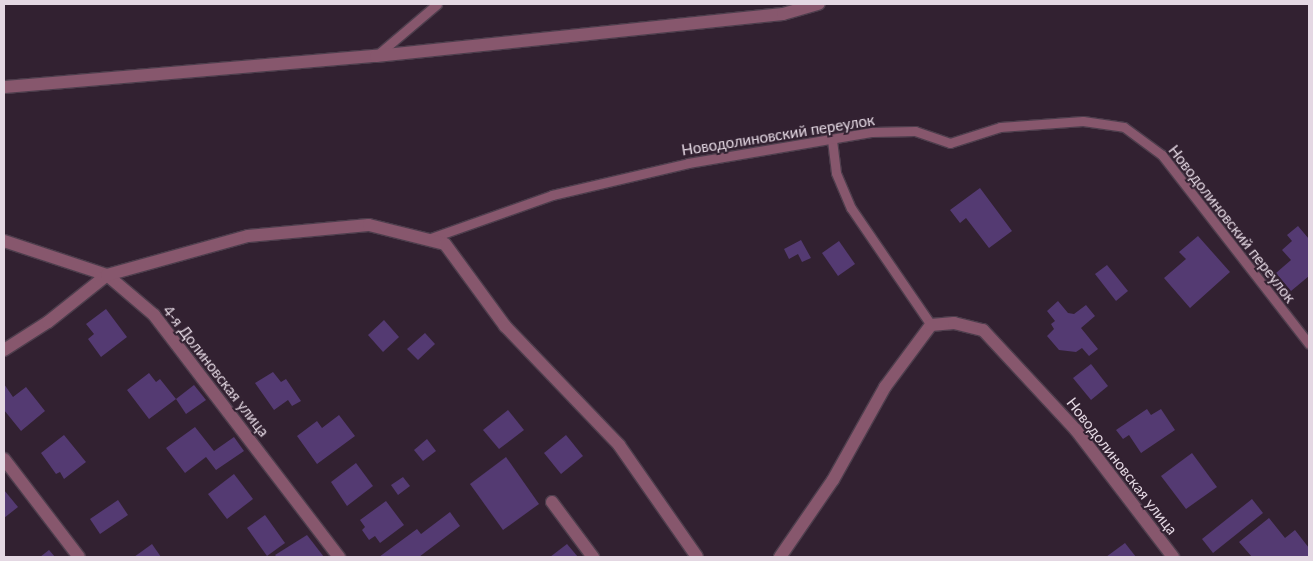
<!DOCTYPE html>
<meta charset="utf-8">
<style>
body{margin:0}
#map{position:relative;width:1313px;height:561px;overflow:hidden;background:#322131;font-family:Lato,sans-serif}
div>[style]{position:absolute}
.building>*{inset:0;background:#543a72}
.roads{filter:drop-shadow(1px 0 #4e3e4d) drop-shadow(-1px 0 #4e3e4d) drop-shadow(0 1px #4e3e4d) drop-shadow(0 -1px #4e3e4d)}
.lane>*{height:9px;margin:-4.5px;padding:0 4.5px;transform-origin:4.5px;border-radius:4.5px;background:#87576d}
.street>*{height:12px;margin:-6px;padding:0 6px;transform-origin:6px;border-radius:6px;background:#87576d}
span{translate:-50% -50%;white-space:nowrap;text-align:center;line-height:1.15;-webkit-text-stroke:4px #322131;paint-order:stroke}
.street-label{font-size:15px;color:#e4d8e3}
.frame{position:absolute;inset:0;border:5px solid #e4d8e3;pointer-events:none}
</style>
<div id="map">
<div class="building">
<div style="clip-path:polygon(980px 188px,1012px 231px,989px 248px,966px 218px,960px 223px,950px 210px)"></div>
<div style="clip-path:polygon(1298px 226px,1309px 239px,1309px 276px,1291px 291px,1276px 273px,1291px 260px,1282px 250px,1292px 241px,1287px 235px)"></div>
<div style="clip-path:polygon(1198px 236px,1230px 272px,1190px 308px,1164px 278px,1186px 259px,1179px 252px)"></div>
<div style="clip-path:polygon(801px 240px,811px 258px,802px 262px,798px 254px,789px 259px,784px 249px)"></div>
<div style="clip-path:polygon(839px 241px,855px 264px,838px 276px,822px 253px)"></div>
<div style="clip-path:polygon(1107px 265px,1128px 291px,1116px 301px,1095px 274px)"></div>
<div style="clip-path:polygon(1058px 301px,1068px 313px,1074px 314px,1086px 305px,1095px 316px,1081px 328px,1098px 349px,1089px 356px,1082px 348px,1076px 352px,1059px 350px,1047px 336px,1054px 329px,1051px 324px,1055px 321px,1047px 311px)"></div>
<div style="clip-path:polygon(106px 309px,127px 337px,101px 357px,88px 339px,94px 334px,86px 324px)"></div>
<div style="clip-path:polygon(384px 320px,399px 337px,383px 352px,368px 335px)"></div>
<div style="clip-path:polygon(425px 333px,435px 344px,418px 360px,407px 349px)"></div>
<div style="clip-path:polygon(1091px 364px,1108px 386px,1091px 400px,1073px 378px)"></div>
<div style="clip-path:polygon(273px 372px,281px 382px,286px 379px,301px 401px,292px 406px,288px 400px,274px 410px,255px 383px)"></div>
<div style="clip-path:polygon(149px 373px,156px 382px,160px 379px,176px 399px,149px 419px,127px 390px)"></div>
<div style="clip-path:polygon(4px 384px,13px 397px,26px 387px,45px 411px,21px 431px,4px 410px)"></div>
<div style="clip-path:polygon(194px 385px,206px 400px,186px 414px,176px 399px)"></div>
<div style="clip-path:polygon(1147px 409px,1151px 415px,1161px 409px,1175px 430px,1141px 453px,1129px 435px,1123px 439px,1116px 430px)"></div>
<div style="clip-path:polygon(508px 410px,524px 430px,499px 449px,483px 430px)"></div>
<div style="clip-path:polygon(339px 415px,355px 436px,317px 464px,297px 436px,317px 421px,322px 428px)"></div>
<div style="clip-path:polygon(195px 427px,214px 451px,234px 437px,244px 451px,216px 470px,206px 457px,185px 473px,166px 448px)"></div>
<div style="clip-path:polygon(64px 435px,86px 462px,64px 479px,60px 472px,56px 474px,41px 453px)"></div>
<div style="clip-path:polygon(566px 435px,583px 456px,561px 474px,544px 453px)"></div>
<div style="clip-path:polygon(427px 439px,436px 451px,423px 461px,414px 450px)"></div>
<div style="clip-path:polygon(1192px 453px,1217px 487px,1186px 509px,1161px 476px)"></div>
<div style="clip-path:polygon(506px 457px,539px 504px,503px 530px,470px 484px)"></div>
<div style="clip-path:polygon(356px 463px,373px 486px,347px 506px,331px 482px)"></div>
<div style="clip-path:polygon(234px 474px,253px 499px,227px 519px,208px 494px)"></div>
<div style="clip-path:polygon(403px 477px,410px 486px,398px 495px,391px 485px)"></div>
<div style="clip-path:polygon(4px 490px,18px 507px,4px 518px)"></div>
<div style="clip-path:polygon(1252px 499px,1263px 513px,1213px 553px,1202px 539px)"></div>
<div style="clip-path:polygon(118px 500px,128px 515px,100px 534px,90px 519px)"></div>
<div style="clip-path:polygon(386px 501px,404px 525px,380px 543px,375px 536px,369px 540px,362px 530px,365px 527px,360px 520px)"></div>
<div style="clip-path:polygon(450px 512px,460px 526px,419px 557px,379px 557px,417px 529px,421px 534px)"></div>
<div style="clip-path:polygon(265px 515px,285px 543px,267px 556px,247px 528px)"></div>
<div style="clip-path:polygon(1269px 518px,1285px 538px,1295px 530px,1309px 548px,1309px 557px,1252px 557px,1239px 542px)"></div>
<div style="clip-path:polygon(307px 535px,324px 557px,277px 557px,275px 555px)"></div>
<div style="clip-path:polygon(1125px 543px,1136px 557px,1106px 557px)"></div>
<div style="clip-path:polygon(152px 544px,161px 557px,134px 557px)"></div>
<div style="clip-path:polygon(567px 544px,578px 557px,550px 557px)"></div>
<div style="clip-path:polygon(49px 550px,55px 557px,40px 557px)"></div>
</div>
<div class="roads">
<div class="lane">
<div style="left:376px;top:56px;width:80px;rotate:-40.4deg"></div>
<div style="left:832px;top:140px;width:33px;rotate:83deg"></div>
<div style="left:836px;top:173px;width:38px;rotate:67deg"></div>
<div style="left:851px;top:208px;width:142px;rotate:55.6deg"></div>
<div style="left:428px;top:239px;width:132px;rotate:-19.5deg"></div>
<div style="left:552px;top:195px;width:140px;rotate:-13.2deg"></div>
<div style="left:688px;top:163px;width:187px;rotate:-9.6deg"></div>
<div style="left:872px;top:132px;width:43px;rotate:-1.3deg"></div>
<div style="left:915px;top:131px;width:37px;rotate:19deg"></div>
<div style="left:950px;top:143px;width:52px;rotate:-17.7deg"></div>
<div style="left:1000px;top:127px;width:83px;rotate:-4.1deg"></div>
<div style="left:1083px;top:121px;width:41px;rotate:8.3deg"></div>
<div style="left:1124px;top:127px;width:47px;rotate:36.4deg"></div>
<div style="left:1162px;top:155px;width:239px;rotate:52.1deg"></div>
</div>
<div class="street">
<div style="left:4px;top:87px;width:373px;rotate:-4.8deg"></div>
<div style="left:376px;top:56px;width:409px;rotate:-5.9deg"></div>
<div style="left:783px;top:14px;width:37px;rotate:-16deg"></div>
<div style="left:4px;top:241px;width:108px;rotate:18.3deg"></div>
<div style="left:107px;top:275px;width:62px;rotate:40.4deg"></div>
<div style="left:154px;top:315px;width:305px;rotate:52.6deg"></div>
<div style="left:4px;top:350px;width:52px;rotate:-32.5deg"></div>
<div style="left:48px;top:322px;width:75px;rotate:-38.5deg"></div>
<div style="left:107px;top:275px;width:146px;rotate:-15.5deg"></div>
<div style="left:248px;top:236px;width:121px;rotate:-5.2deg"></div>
<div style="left:369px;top:225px;width:78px;rotate:14deg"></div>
<div style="left:445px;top:244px;width:102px;rotate:53.8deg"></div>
<div style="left:505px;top:326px;width:165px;rotate:46.2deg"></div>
<div style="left:619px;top:445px;width:136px;rotate:55.1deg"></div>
<div style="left:4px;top:459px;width:123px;rotate:52.6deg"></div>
<div style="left:552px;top:502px;width:69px;rotate:53.3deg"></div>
<div style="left:780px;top:557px;width:93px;rotate:-55.5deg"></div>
<div style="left:833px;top:480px;width:107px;rotate:-60.8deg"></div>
<div style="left:885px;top:387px;width:77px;rotate:-53.4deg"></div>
<div style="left:931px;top:325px;width:23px;rotate:-5deg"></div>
<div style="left:954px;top:323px;width:30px;rotate:14deg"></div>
<div style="left:983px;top:330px;width:137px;rotate:47.1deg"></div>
<div style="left:1076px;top:430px;width:160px;rotate:52.6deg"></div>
</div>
</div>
<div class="street-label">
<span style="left:778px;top:135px;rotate:-9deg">Новодолиновский переулок</span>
<span style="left:1232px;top:224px;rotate:52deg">Новодолиновский переулок</span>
<span style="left:216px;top:371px;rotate:52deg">4-я Долиновская улица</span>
<span style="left:1122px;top:466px;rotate:52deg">Новодолиновская улица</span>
</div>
<div class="frame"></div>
</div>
